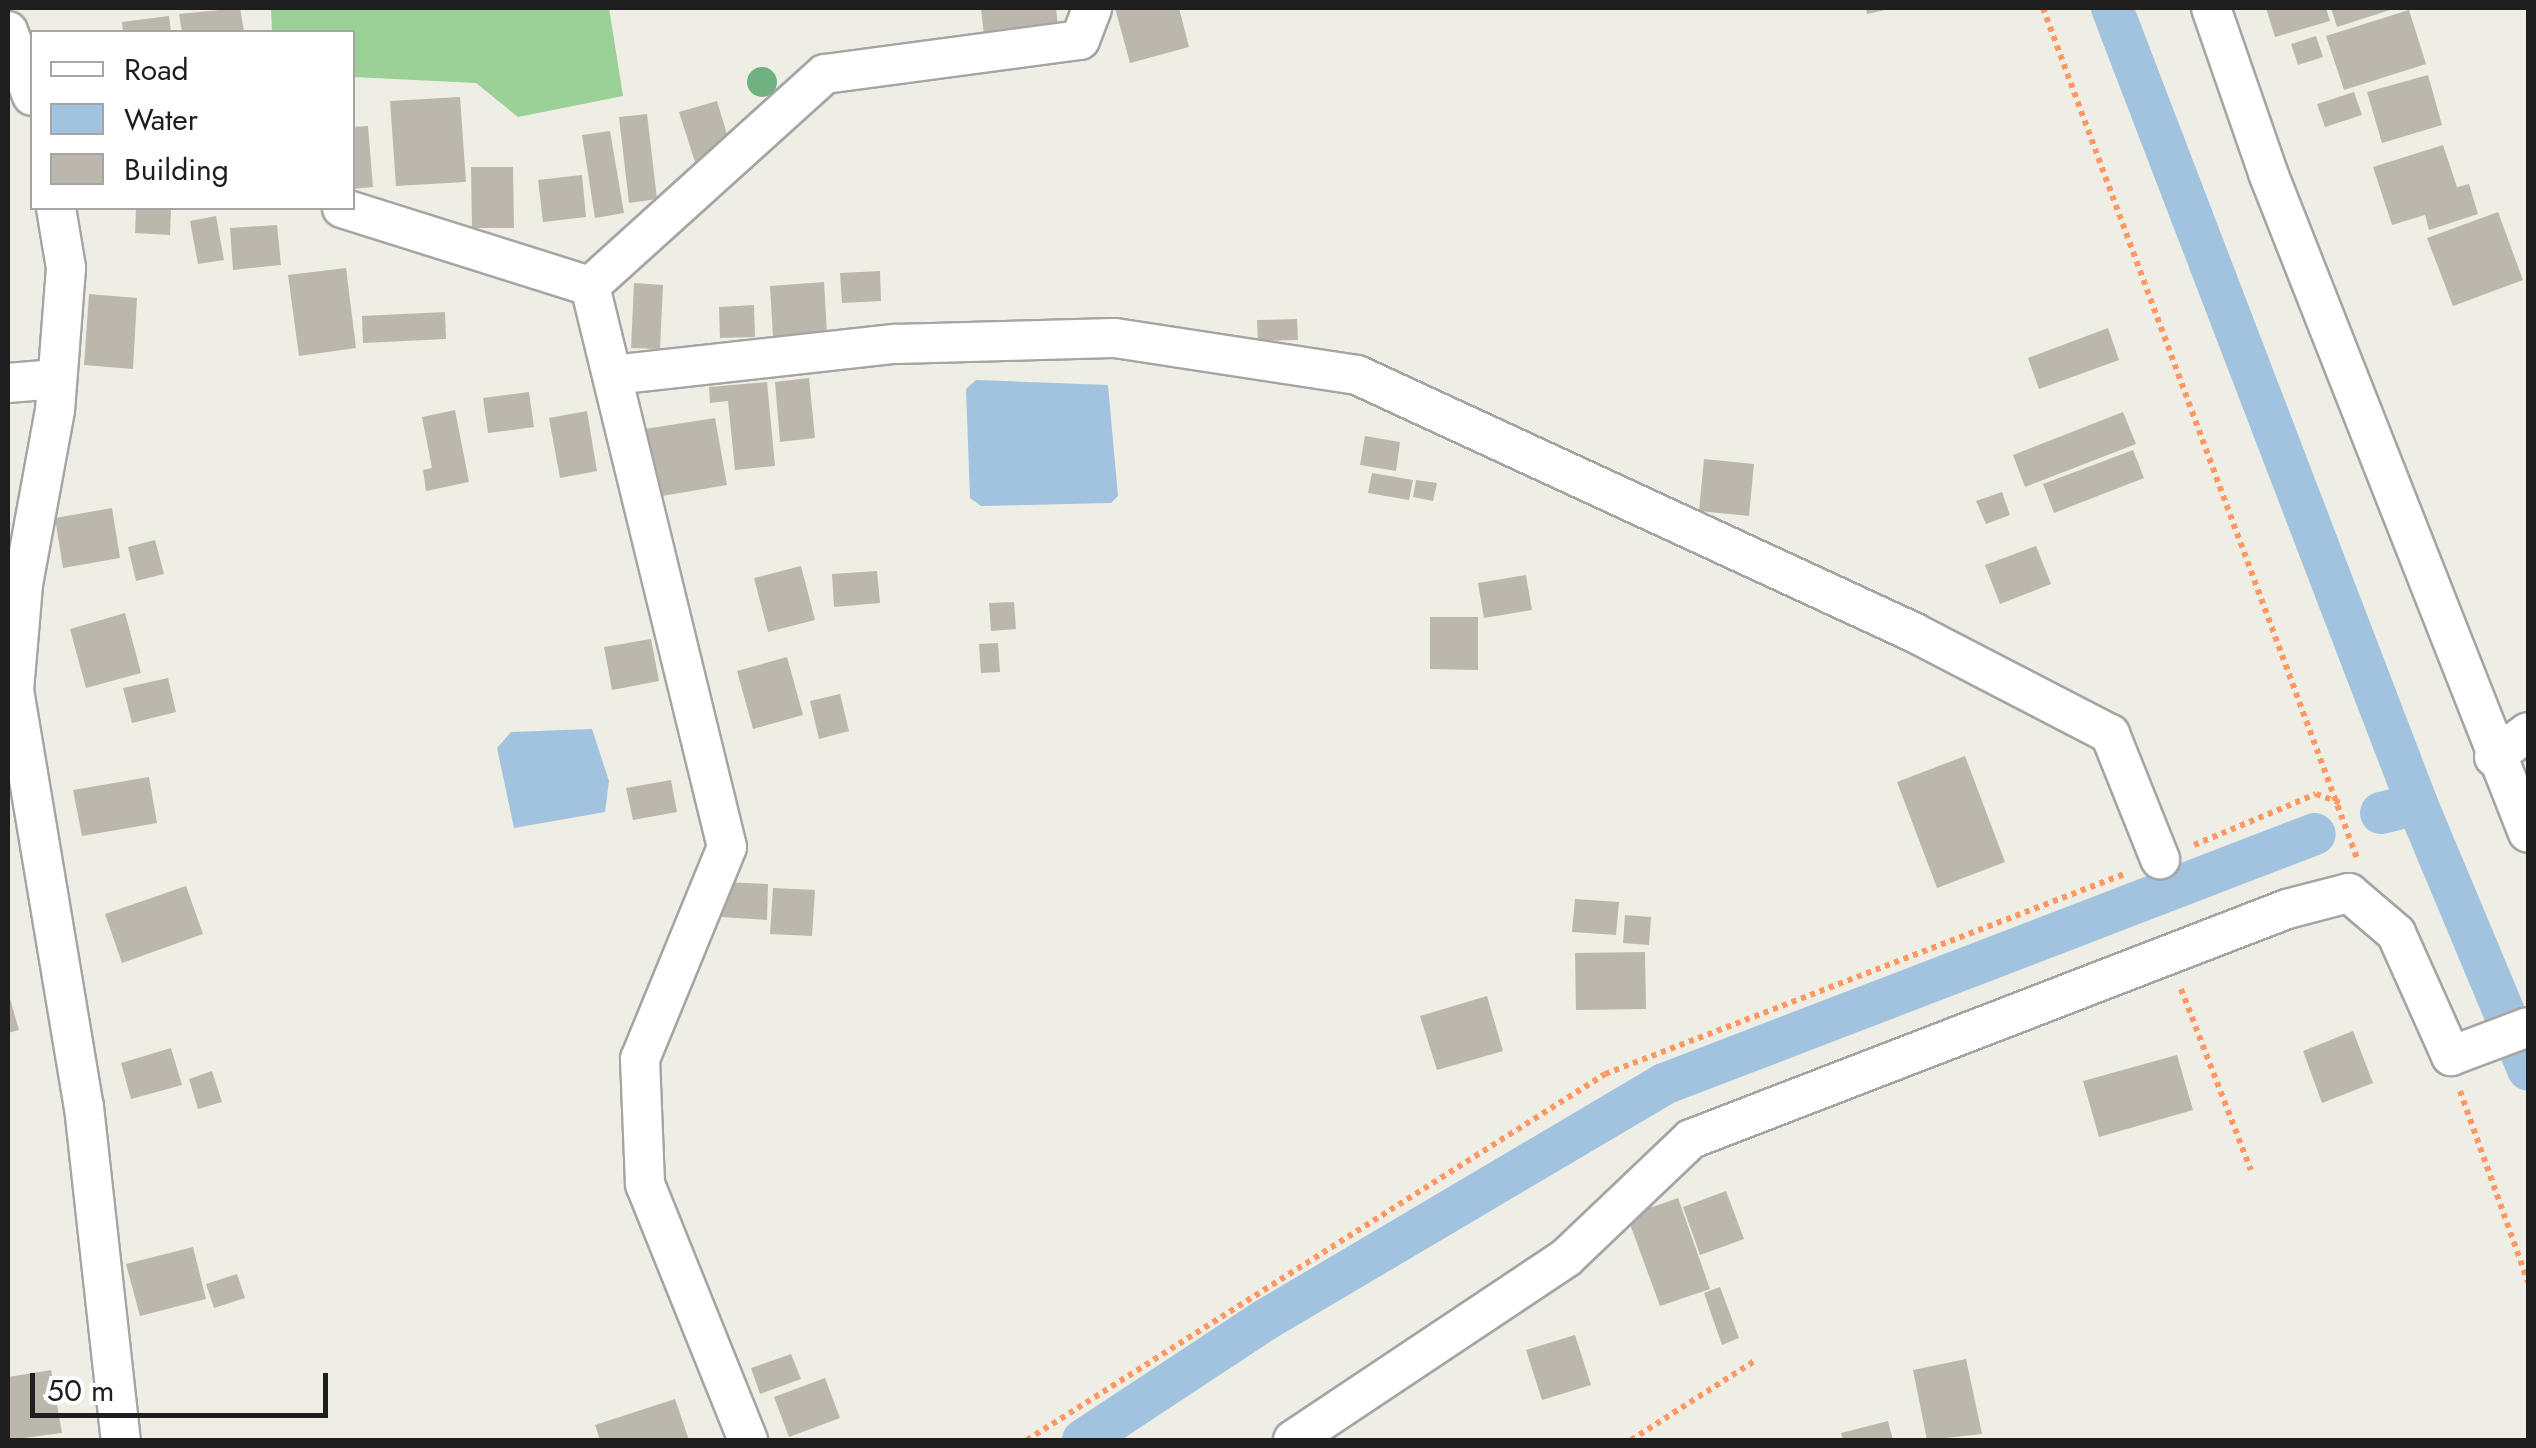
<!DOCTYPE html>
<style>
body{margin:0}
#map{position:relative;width:2536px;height:1448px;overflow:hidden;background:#efeee4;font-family:Jost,sans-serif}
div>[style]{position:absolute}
.forest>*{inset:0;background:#9bd097}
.water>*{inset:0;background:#a2c3df}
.canal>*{height:42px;margin:-21px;padding:0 21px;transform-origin:21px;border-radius:21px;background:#a2c3df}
.building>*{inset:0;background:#bcb7ad}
.path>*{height:6px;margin-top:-3px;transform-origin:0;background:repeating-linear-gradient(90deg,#ff9865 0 5px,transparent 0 10px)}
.roads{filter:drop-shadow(2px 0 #a5a5a5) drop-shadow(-2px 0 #a5a5a5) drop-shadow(0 2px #a5a5a5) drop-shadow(0 -2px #a5a5a5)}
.minor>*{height:38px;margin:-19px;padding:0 19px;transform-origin:19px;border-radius:19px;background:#fff}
.trees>*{width:30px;height:30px;margin:-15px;border-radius:50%;background:#6fb27f}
span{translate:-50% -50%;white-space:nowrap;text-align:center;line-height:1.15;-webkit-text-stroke:8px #fff;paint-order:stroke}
.frame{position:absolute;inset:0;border:10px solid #1e1e1e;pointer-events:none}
.legend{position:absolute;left:30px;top:30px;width:325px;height:180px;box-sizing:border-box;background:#fff;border:2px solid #a5a5a5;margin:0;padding:12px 18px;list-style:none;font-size:30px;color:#1e1e1e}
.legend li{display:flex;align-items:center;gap:20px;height:50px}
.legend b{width:50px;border:2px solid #a5a5a5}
.scale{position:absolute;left:30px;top:1373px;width:298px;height:45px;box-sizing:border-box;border:5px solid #1e1e1e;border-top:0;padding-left:12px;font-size:30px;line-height:35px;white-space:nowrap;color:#1e1e1e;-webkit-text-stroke:8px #fff;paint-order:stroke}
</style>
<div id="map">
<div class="forest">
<div style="clip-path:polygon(271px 8px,609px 8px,623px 96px,518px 117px,476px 83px,353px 77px,352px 32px,272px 32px)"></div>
</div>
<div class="water">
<div style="clip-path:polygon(976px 380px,1108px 385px,1118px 496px,1111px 503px,981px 506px,970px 498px,966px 389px)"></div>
<div style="clip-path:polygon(592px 729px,609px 781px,605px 812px,514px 828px,497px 748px,511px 732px)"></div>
</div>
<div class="canal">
<div style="left:2112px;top:8px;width:852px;rotate:69.03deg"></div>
<div style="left:2417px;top:804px;width:288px;rotate:67.3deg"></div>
<div style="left:2381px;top:813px;width:37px;rotate:-14deg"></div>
<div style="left:1083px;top:1440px;width:218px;rotate:-33.4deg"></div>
<div style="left:1265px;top:1320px;width:464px;rotate:-30.6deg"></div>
<div style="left:1664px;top:1084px;width:697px;rotate:-21.01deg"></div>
</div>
<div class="building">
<div style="clip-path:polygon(240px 8px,244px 32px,182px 32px,179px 14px)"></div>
<div style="clip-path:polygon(981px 8px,1056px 8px,1058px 28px,984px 36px)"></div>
<div style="clip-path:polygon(1115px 8px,1179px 8px,1189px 47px,1130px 63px)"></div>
<div style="clip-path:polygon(1866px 8px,1889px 8px,1889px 9px,1867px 14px)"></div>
<div style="clip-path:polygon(2266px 8px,2326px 8px,2330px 21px,2275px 37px)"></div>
<div style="clip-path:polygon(2331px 8px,2396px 8px,2337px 27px)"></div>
<div style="clip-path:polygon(2409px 10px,2426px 64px,2344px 90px,2326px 36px)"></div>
<div style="clip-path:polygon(169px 16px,171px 32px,123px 32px,122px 22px)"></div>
<div style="clip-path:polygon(2316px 36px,2323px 57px,2298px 65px,2291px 44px)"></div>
<div style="clip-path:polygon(2428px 75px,2442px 125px,2382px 143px,2367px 92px)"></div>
<div style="clip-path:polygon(2354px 92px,2362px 115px,2325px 127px,2317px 104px)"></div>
<div style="clip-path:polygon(460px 97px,466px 182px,396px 186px,390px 101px)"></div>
<div style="clip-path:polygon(717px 101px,732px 151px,695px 162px,679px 112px)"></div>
<div style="clip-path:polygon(647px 114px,657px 199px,629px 203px,619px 117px)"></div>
<div style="clip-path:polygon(368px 126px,373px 187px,352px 189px,352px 127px)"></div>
<div style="clip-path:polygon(610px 131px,624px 213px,595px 218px,582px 135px)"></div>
<div style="clip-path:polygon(2443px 145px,2457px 187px,2469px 184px,2478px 214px,2429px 230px,2425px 215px,2392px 225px,2373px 167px)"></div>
<div style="clip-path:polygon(471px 167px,513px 167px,514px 228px,472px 228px)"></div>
<div style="clip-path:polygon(582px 175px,586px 217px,543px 222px,538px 180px)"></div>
<div style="clip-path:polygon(136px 208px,171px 208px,170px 235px,135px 233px)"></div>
<div style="clip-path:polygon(2498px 212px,2523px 280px,2453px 306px,2427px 238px)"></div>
<div style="clip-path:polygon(216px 216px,224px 260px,198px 264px,190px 221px)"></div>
<div style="clip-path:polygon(277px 225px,281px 265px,233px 270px,230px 228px)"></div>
<div style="clip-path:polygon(346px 268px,356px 348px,299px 356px,288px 275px)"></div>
<div style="clip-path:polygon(880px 271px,881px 301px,842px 303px,840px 273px)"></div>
<div style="clip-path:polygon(824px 282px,827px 334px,773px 337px,770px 286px)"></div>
<div style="clip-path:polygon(634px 283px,663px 285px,660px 349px,631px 348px)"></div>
<div style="clip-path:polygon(89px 294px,137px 298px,133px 369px,84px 365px)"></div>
<div style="clip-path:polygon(754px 305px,755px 337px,720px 338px,719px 307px)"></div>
<div style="clip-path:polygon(445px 312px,446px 339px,363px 343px,362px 316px)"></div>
<div style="clip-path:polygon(1297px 319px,1298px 340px,1258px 341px,1257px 320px)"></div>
<div style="clip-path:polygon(2108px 328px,2119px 360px,2039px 389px,2028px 358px)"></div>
<div style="clip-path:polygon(809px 378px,815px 438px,780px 442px,775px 382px)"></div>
<div style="clip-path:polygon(767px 382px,775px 466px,735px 470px,728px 401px,710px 403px,709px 387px)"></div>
<div style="clip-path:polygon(529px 392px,534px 427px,488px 433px,483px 398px)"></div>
<div style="clip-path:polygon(455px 410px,469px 482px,426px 491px,423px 470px,432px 468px,422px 417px)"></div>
<div style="clip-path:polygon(587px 411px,597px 471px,560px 478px,549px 418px)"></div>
<div style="clip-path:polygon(2123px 412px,2136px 444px,2025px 487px,2013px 455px)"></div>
<div style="clip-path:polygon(715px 418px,727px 485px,656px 497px,645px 429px)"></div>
<div style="clip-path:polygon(1365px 436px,1400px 442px,1396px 471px,1360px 465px)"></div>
<div style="clip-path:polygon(2133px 450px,2144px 478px,2054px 513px,2043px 484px)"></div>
<div style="clip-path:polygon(1704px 459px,1754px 464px,1749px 516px,1699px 511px)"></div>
<div style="clip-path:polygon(1372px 473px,1413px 480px,1409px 500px,1368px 493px)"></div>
<div style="clip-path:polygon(1416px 480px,1437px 483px,1433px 501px,1413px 497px)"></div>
<div style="clip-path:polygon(2002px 492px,2010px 515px,1986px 524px,1976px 501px)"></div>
<div style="clip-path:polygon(112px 508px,120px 558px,63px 568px,55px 518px)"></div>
<div style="clip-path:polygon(155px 540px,164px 574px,136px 581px,128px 547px)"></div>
<div style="clip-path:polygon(2036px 546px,2051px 584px,2000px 604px,1985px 565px)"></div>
<div style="clip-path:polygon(801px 566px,815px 620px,768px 632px,754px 578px)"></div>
<div style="clip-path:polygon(877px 571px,880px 603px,834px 607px,832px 574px)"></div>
<div style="clip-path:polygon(1526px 575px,1532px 610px,1484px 618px,1478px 583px)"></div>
<div style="clip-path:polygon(1014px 602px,1016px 629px,991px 631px,989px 603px)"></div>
<div style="clip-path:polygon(125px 613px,141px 673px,86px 688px,70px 629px)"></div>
<div style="clip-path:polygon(1430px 617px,1478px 617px,1478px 670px,1430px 669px)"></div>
<div style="clip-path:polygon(651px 639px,659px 681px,612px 690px,604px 647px)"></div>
<div style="clip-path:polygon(998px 643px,1000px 672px,981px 673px,979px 644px)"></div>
<div style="clip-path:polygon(787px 657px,803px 715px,753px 729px,737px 671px)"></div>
<div style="clip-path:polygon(168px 678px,176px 712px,132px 723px,123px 688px)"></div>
<div style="clip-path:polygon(840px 694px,849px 731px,819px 739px,810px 701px)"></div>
<div style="clip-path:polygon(1965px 756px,2005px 862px,1937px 888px,1897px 782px)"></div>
<div style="clip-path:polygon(149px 777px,157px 823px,82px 836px,73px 790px)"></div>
<div style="clip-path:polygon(671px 780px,677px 812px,633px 820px,626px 788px)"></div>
<div style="clip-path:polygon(722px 882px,768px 884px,767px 920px,720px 917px)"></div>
<div style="clip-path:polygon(186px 886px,203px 934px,122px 963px,105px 914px)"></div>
<div style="clip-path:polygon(773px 888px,815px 890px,812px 936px,770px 934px)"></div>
<div style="clip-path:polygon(1575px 899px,1619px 902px,1616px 935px,1572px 932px)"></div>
<div style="clip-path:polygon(1625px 915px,1651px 917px,1649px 945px,1623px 943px)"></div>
<div style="clip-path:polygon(1645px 952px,1646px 1009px,1576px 1010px,1575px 953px)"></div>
<div style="clip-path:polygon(9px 995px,19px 1030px,8px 1033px,8px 995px)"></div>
<div style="clip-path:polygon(1487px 996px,1503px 1051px,1437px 1070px,1420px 1016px)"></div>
<div style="clip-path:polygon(2353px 1031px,2373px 1083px,2322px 1103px,2303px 1051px)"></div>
<div style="clip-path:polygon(171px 1048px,182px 1085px,131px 1099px,121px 1063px)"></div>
<div style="clip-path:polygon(2177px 1055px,2193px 1110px,2099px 1137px,2083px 1081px)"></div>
<div style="clip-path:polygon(212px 1071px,222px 1102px,198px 1109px,189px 1079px)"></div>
<div style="clip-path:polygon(1726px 1191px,1744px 1239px,1700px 1255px,1683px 1207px)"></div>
<div style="clip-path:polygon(1678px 1198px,1710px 1289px,1660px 1306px,1627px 1216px)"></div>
<div style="clip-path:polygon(193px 1247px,206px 1299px,140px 1316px,126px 1264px)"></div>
<div style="clip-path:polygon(237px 1274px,245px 1298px,214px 1308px,206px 1284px)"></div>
<div style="clip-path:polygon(1720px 1287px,1739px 1338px,1722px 1345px,1704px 1293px)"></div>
<div style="clip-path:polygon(1575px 1335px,1591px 1385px,1542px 1400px,1526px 1350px)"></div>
<div style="clip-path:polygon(791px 1354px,801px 1379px,760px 1394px,751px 1368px)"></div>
<div style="clip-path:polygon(1966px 1359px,1982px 1434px,1927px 1440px,1913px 1370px)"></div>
<div style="clip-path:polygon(51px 1370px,62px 1433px,8px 1440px,8px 1377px)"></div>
<div style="clip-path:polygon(825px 1378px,840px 1418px,789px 1437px,774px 1397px)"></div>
<div style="clip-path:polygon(675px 1399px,689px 1440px,600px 1440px,595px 1425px)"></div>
<div style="clip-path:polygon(1888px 1421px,1893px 1440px,1843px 1440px,1841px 1433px)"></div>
</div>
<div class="path">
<div style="left:2043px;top:8px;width:906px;rotate:69.73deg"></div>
<div style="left:2194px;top:845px;width:132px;rotate:-22.7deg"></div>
<div style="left:2316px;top:794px;width:27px;rotate:20deg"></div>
<div style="left:2181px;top:989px;width:194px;rotate:68.9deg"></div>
<div style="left:2460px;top:1091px;width:203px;rotate:70.4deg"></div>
<div style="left:1027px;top:1440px;width:684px;rotate:-32.34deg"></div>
<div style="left:1605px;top:1074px;width:559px;rotate:-21.06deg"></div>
<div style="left:1631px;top:1440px;width:148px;rotate:-32.6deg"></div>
</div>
<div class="roads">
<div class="minor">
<div style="left:2211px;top:8px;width:175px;rotate:70.9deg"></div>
<div style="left:2268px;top:173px;width:709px;rotate:68.5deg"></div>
<div style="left:8px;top:31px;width:69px;rotate:69.7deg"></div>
<div style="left:56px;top:208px;width:61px;rotate:80.5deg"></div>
<div style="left:66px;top:268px;width:142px;rotate:94.4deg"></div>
<div style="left:55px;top:410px;width:178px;rotate:100.4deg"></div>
<div style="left:23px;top:585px;width:105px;rotate:94.9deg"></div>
<div style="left:14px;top:690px;width:423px;rotate:80.5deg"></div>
<div style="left:84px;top:1107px;width:335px;rotate:83.7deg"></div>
<div style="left:342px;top:208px;width:260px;rotate:17.5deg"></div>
<div style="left:590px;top:286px;width:577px;rotate:76.28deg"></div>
<div style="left:727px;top:847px;width:229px;rotate:112.3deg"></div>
<div style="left:640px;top:1059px;width:125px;rotate:87.7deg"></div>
<div style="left:645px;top:1184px;width:276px;rotate:68.1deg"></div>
<div style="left:590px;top:286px;width:316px;rotate:-42.1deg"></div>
<div style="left:825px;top:74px;width:257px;rotate:-7.6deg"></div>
<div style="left:1080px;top:40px;width:34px;rotate:-69deg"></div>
<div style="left:613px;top:375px;width:285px;rotate:-6.3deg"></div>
<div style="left:896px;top:344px;width:219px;rotate:-1.6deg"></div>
<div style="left:1115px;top:338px;width:245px;rotate:8.7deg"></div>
<div style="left:1357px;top:375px;width:613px;rotate:24.81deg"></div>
<div style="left:1913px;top:632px;width:222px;rotate:27.4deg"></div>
<div style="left:2110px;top:734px;width:135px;rotate:68.2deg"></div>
<div style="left:8px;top:383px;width:49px;rotate:-4.7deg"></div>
<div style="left:2494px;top:757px;width:42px;rotate:-36.3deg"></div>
<div style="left:1293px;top:1440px;width:329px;rotate:-33.7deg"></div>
<div style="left:1567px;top:1257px;width:171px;rotate:-43.6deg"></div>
<div style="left:1691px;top:1139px;width:639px;rotate:-21.1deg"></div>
<div style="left:2287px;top:909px;width:64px;rotate:-14.5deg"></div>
<div style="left:2349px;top:893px;width:62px;rotate:40.4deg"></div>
<div style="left:2396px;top:933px;width:135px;rotate:65.9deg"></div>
<div style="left:2451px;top:1056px;width:82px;rotate:-20.6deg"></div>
</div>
</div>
<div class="trees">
<div style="left:762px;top:82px"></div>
</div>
<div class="frame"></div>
<ul class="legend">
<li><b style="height:12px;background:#fff"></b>Road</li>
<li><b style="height:28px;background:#a2c3df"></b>Water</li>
<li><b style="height:28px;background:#bcb7ad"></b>Building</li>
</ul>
<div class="scale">50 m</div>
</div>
